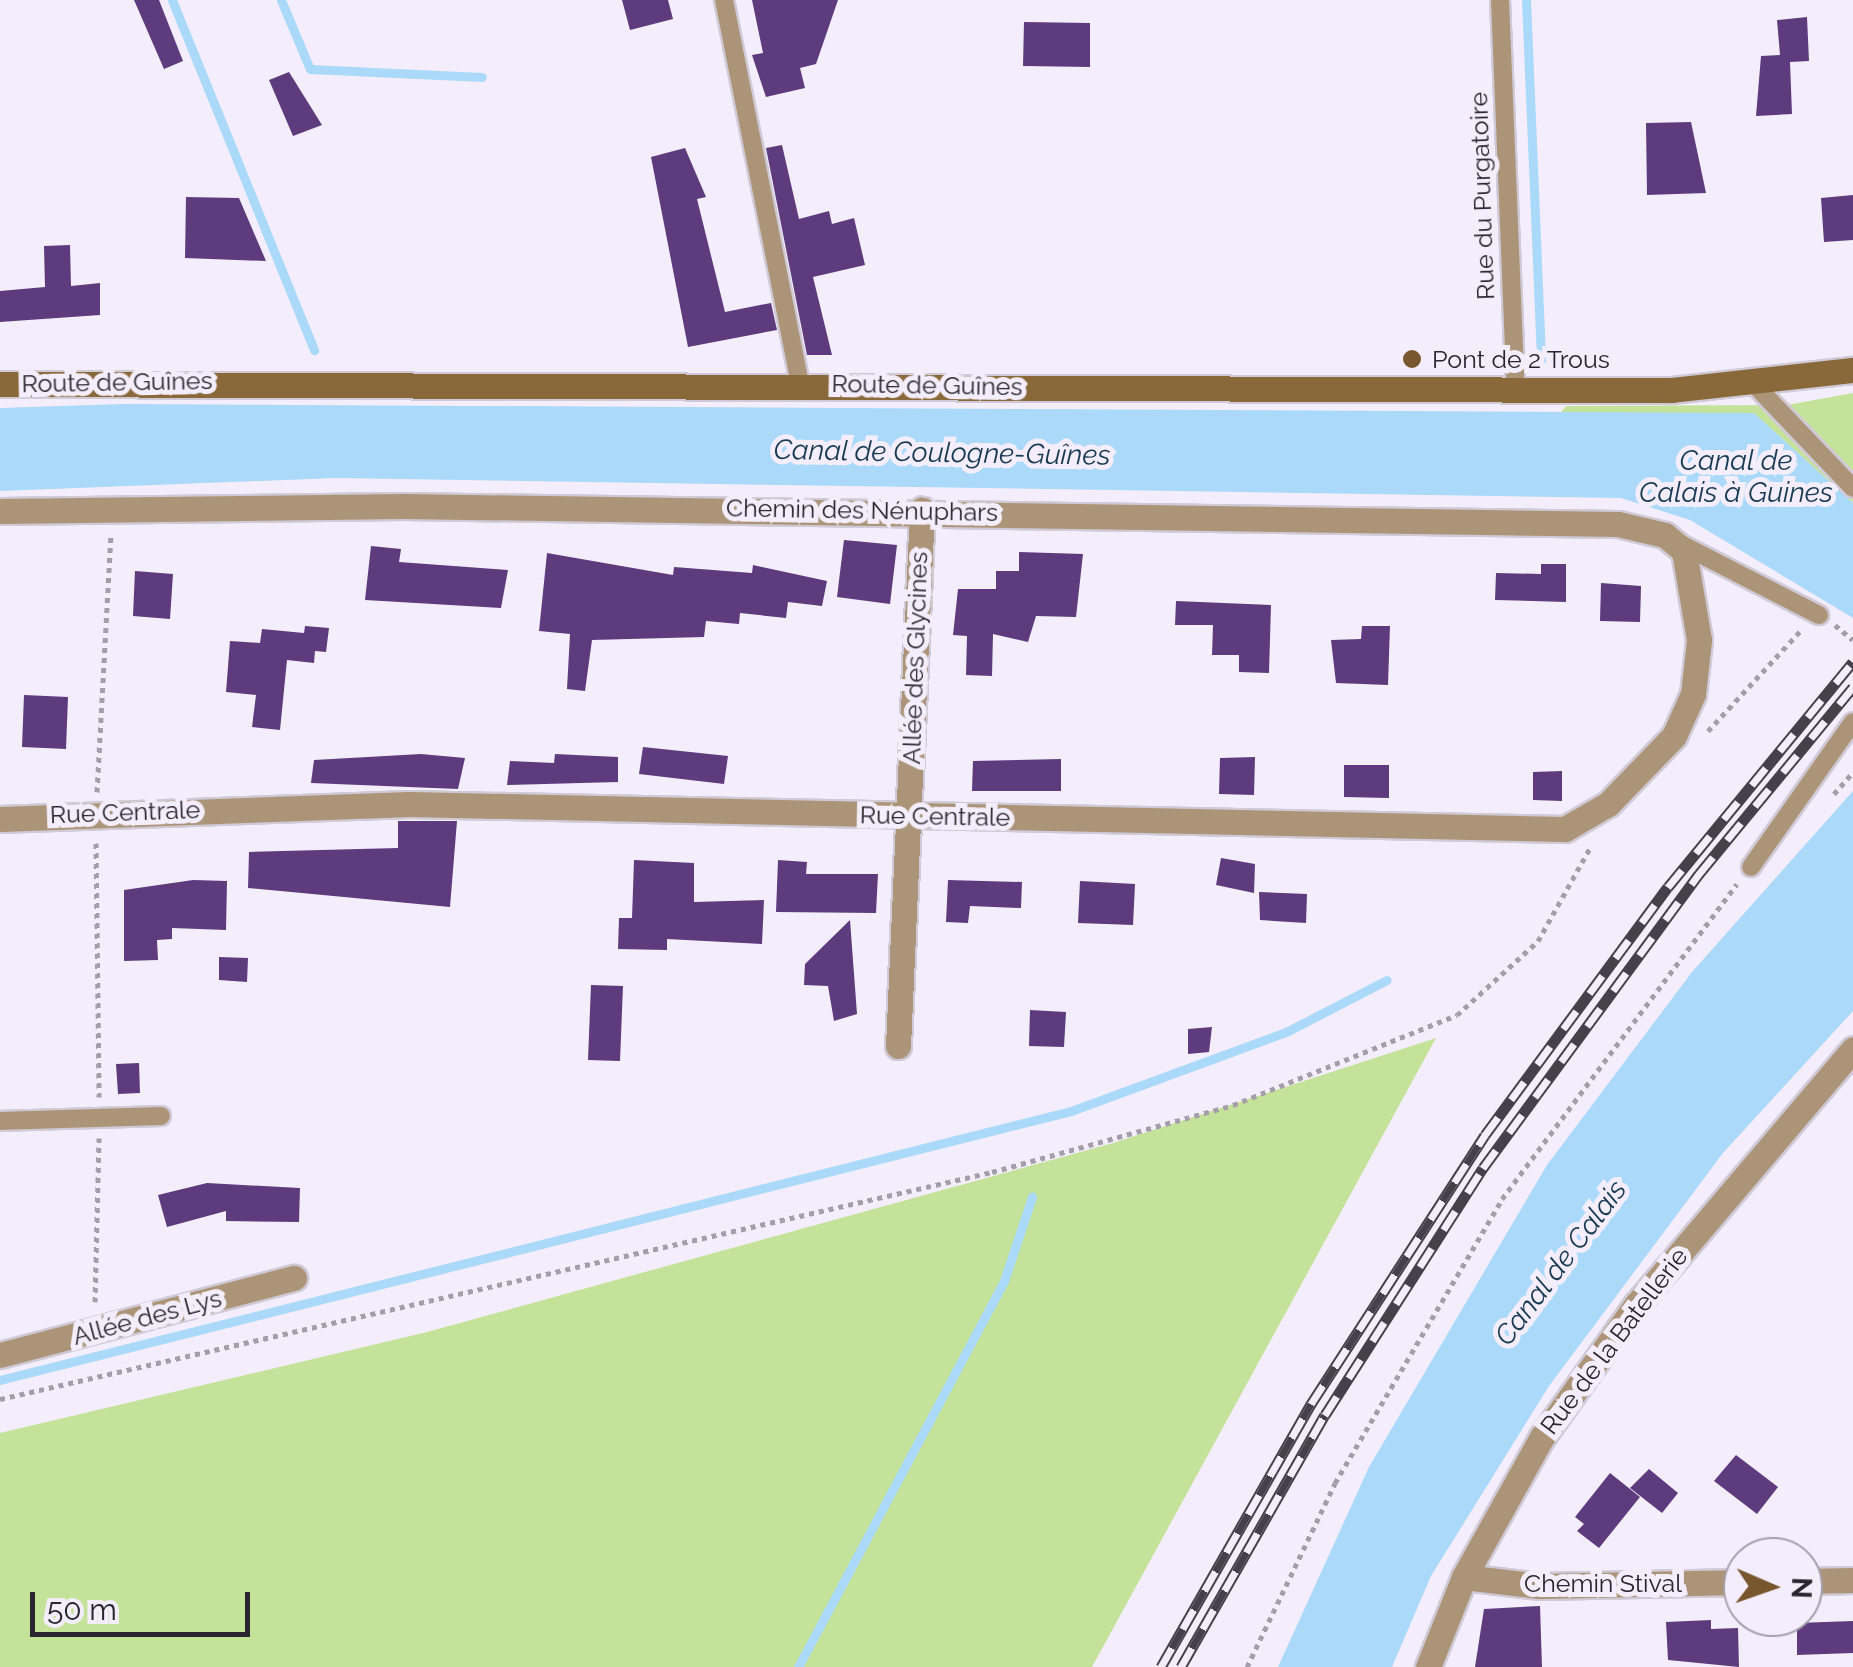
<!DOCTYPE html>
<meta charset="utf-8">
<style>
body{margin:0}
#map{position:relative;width:1853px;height:1667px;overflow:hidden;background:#f4eefc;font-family:Raleway,sans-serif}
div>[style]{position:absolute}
.green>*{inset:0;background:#c5e29a}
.water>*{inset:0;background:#abd9fa}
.stream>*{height:9px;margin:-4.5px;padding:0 4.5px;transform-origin:4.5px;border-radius:4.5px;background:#abd9fa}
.building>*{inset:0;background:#5d3b7d}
.path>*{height:5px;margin-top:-2.5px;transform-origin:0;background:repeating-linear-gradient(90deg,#a49eaa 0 5px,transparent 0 10px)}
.roads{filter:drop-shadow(2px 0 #d0cad7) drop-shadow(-2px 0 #d0cad7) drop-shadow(0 2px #d0cad7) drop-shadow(0 -2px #d0cad7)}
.service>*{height:18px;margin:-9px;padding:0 9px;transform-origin:9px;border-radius:9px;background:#ab9477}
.minor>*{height:25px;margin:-12.5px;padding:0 12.5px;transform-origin:12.5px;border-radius:12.5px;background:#ab9477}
.secondary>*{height:25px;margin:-12.5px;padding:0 12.5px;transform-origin:12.5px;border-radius:12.5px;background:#89683a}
.rail>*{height:11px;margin-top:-5.5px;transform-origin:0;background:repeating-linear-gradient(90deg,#f4eefc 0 22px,#45414b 0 44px);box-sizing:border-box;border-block:2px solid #45414b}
.dots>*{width:28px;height:28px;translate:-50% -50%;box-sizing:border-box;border:5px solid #f4eefc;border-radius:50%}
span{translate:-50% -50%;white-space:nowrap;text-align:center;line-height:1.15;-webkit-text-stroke:10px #f4eefc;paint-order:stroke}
.street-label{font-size:25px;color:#2a262f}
.poi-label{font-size:25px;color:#2a262f}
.left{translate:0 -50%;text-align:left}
.water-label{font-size:28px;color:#193b52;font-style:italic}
.north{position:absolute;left:1723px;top:1537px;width:100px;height:100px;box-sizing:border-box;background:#f4eefc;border:2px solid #a39eaa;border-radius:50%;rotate:92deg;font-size:28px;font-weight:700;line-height:40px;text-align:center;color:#2a262f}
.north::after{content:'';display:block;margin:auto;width:35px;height:45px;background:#78572e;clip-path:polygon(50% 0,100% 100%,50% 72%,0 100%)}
.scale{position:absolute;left:30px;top:1592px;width:220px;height:45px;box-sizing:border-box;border:5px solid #2a262f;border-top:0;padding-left:12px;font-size:30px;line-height:35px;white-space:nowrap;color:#2a262f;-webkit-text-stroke:8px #f4eefc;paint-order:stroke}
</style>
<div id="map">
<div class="green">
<div style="clip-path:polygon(1853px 393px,1853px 503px,1754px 413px,1557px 417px,1566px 406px,1787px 405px)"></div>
<div style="clip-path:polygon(1436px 1038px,1092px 1667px,0 1667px,0 1433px,427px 1332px,1113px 1143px)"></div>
</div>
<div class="water">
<div style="clip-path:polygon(123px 404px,1754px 413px,1853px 503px,1853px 618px,1690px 520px,1621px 498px,336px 478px,0 491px,0 408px)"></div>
<div style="clip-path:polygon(1853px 791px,1853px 1011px,1723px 1153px,1549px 1386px,1431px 1576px,1392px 1667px,1278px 1667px,1369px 1467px,1547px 1165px,1692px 972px)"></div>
</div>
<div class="stream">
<div style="left:172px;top:0;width:378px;rotate:67.9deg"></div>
<div style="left:281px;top:0;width:75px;rotate:67.2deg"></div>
<div style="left:310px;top:69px;width:172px;rotate:2.7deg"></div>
<div style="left:1526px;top:0;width:361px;rotate:87.6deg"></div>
<div style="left:0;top:1380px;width:1104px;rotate:-14.1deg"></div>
<div style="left:1071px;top:1111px;width:231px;rotate:-20.2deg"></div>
<div style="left:1288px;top:1031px;width:111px;rotate:-27.3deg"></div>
<div style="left:798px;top:1667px;width:438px;rotate:-61.9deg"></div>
<div style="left:1004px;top:1281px;width:89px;rotate:-71.6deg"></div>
</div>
<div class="building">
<div style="clip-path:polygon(134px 0,159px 0,183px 61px,164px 69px)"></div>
<div style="clip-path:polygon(622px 0,668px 0,673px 19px,630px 30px)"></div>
<div style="clip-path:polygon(752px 0,838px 0,816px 64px,800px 68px,805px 88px,766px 97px,752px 55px,763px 53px)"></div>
<div style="clip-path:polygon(1807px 17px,1809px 61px,1790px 62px,1792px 114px,1756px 116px,1761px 56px,1780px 55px,1777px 20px)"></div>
<div style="clip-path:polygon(1024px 22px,1090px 23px,1090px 67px,1023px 66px)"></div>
<div style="clip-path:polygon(289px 72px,322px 125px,293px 136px,269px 80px)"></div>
<div style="clip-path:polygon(1691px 122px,1706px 193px,1647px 195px,1646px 123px)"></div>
<div style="clip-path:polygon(782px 145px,799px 219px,829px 211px,832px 224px,854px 218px,865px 265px,813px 277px,832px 355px,807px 355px,766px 148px)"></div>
<div style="clip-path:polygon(685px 148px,706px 197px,697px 199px,725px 312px,771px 303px,777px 330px,688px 347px,651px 157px)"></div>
<div style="clip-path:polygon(1853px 195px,1853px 240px,1824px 242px,1821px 198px)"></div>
<div style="clip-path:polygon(186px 197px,239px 198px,266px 261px,185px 258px)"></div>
<div style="clip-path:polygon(70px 245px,71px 286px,100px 283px,100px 315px,0 322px,0 291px,45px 287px,44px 246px)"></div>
<div style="clip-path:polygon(844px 540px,897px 545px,890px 604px,837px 597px)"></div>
<div style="clip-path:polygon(371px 546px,401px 549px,399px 562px,508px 570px,501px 608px,365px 600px)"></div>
<div style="clip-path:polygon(1019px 552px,1083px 554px,1076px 617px,1036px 616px,1028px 642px,993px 634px,992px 676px,966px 675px,967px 636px,953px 635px,958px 589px,996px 589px,996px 571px,1019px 571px)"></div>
<div style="clip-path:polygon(547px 553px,673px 575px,674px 567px,752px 573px,753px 565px,827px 581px,822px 606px,788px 602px,786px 618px,740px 613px,739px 624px,706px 621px,704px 637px,592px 640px,585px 691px,567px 689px,570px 634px,539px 631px)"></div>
<div style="clip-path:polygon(1541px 564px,1566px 564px,1566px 602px,1495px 600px,1496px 573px,1541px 574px)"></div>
<div style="clip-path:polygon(135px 571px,173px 574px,170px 619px,133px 616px)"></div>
<div style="clip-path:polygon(1601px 583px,1641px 586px,1640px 622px,1600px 621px)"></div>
<div style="clip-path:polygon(1176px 601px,1271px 605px,1269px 673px,1239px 672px,1239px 655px,1212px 655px,1213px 625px,1175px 625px)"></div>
<div style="clip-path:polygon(305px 626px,329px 628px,326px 652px,315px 651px,314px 663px,287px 660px,280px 730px,252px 727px,256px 695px,226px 692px,230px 641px,260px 643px,262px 629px,304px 633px)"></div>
<div style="clip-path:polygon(1362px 626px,1390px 626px,1388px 685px,1336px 683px,1331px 640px,1361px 639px)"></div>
<div style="clip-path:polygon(24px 695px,68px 697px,66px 749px,22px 747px)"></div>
<div style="clip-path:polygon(643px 747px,728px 756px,724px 784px,639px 774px)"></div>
<div style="clip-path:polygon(421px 754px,465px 758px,458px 789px,311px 783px,314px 760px)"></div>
<div style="clip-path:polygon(555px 754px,618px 757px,618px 782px,507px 785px,510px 761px,554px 763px)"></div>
<div style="clip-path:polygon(1255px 757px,1254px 795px,1219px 794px,1220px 758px)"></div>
<div style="clip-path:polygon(1061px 759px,1061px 791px,972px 791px,973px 761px)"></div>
<div style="clip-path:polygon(1344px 765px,1389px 765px,1389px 798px,1344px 797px)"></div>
<div style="clip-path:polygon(1562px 771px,1562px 801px,1533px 800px,1533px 772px)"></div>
<div style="clip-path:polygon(398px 821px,457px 821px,450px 907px,248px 888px,249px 852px,398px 848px)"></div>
<div style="clip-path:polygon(1221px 858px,1255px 864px,1254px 893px,1216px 885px)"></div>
<div style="clip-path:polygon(634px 860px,694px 863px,694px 902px,764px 900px,762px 944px,667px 939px,667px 950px,618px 949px,619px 918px,632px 918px)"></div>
<div style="clip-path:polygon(778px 860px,807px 862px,806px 874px,878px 874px,876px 913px,776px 912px)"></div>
<div style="clip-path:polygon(193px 880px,227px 881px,226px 930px,172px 928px,172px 939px,157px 940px,158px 960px,124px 961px,124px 890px)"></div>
<div style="clip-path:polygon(948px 880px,1022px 882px,1021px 908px,970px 906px,968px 923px,946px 922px)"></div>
<div style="clip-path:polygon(1080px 881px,1135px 884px,1133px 925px,1078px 923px)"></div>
<div style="clip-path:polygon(1259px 892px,1307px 894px,1306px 923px,1260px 920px)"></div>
<div style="clip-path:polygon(850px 920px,857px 1014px,834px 1021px,828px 986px,804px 985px,805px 964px)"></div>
<div style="clip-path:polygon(219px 957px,248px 958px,247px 982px,219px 980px)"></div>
<div style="clip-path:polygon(591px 985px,623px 986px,620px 1061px,588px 1060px)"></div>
<div style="clip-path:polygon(1030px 1010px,1066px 1012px,1064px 1047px,1029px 1046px)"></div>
<div style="clip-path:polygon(1212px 1027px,1209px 1052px,1188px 1054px,1188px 1029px)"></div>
<div style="clip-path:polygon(139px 1063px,140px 1093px,118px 1094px,116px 1064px)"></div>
<div style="clip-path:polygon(207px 1183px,300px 1188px,299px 1222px,226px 1221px,226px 1211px,167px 1227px,158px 1195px)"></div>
<div style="clip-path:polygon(1736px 1455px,1778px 1487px,1757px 1514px,1714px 1481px)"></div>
<div style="clip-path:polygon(1649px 1469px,1678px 1493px,1662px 1513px,1630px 1488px)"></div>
<div style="clip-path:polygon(1610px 1473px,1640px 1497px,1599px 1548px,1577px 1531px,1584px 1524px,1575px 1517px)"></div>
<div style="clip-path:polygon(1540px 1606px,1542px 1667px,1475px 1667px,1484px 1609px)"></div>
<div style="clip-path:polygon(1711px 1620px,1711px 1629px,1738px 1628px,1739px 1667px,1668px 1660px,1666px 1622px)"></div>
<div style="clip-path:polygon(1853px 1621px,1853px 1653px,1797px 1655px,1797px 1623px)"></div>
</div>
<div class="path">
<div style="left:1835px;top:625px;width:23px;rotate:40deg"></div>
<div style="left:1708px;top:731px;width:139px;rotate:-47.3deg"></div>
<div style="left:97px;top:792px;width:258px;rotate:-86.9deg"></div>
<div style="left:1834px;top:794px;width:29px;rotate:-49deg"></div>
<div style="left:96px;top:843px;width:254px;rotate:89.3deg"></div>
<div style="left:95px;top:1302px;width:164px;rotate:-88.6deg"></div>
<div style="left:0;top:1399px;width:1018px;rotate:-12.89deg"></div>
<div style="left:992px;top:1172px;width:250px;rotate:-15.5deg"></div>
<div style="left:1233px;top:1105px;width:241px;rotate:-21.9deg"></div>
<div style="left:1457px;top:1015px;width:110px;rotate:-42.4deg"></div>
<div style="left:1538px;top:941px;width:107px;rotate:-60.8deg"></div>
<div style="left:1247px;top:1667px;width:204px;rotate:-64.4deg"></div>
<div style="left:1335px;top:1483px;width:329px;rotate:-59.5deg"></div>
<div style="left:1502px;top:1199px;width:393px;rotate:-53.3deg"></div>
</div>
<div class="roads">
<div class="service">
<div style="left:724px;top:0;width:390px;rotate:78.8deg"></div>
<div style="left:1500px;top:0;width:390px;rotate:87.7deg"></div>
<div style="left:1755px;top:385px;width:142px;rotate:46.4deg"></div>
<div style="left:1675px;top:541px;width:162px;rotate:27.2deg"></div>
<div style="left:1751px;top:867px;width:177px;rotate:-54.9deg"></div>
<div style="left:0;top:1121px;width:161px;rotate:-1.8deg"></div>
</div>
<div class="minor">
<div style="left:0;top:511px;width:404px;rotate:-0.7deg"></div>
<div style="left:404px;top:506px;width:1214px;rotate:0.85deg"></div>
<div style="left:1618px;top:524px;width:48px;rotate:13.2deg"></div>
<div style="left:1665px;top:535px;width:25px;rotate:40deg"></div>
<div style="left:1684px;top:551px;width:90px;rotate:80.4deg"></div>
<div style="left:1699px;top:640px;width:54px;rotate:96.3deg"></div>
<div style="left:1693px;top:694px;width:46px;rotate:114.3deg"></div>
<div style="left:1674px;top:736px;width:95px;rotate:134.1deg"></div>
<div style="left:1608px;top:804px;width:50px;rotate:149.8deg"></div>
<div style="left:1565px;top:829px;width:1156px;rotate:-178.76deg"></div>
<div style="left:409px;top:804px;width:409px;rotate:177.9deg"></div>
<div style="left:898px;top:1046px;width:537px;rotate:-87.44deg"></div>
<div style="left:0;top:1355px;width:304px;rotate:-14.7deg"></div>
<div style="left:1464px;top:1577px;width:76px;rotate:6.8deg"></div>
<div style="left:1539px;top:1586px;width:204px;rotate:-1.1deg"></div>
<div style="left:1803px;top:1581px;width:50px;rotate:-1.1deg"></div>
<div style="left:1428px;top:1667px;width:97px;rotate:-68.2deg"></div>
<div style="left:1464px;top:1577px;width:160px;rotate:-60.9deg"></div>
<div style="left:1542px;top:1437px;width:163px;rotate:-54.5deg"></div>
<div style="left:1637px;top:1304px;width:334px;rotate:-49.7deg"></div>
</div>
<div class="secondary">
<div style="left:0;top:384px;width:1671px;rotate:0.21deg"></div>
<div style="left:1671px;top:390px;width:183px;rotate:-6.3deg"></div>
</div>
</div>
<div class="rail">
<div style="left:1161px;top:1667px;width:303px;rotate:-60.3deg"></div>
<div style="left:1311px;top:1404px;width:320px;rotate:-57.1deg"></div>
<div style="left:1485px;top:1135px;width:308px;rotate:-53.6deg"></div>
<div style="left:1668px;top:887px;width:291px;rotate:-50.6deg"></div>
<div style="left:1181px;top:1667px;width:290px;rotate:-60.3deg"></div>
<div style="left:1325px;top:1415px;width:293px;rotate:-57.4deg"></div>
<div style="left:1483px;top:1168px;width:365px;rotate:-53.7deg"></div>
<div style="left:1699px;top:874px;width:242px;rotate:-50.5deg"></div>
</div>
<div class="dots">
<div style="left:1412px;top:359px;background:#78572e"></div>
</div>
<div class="street-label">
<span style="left:1482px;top:196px;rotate:-92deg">Rue du Purgatoire</span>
<span style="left:117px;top:382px;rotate:-1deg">Route de Guînes</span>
<span style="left:927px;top:385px;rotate:1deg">Route de Guînes</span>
<span style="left:862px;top:510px;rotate:1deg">Chemin des Nénuphars</span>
<span style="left:915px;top:658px;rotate:-88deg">Allée des Glycines</span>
<span style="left:125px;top:812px;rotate:-2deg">Rue Centrale</span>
<span style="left:935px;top:816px;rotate:1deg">Rue Centrale</span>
<span style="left:147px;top:1317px;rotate:-15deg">Allée des Lys</span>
<span style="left:1614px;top:1341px;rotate:-53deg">Rue de la Batellerie</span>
<span style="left:1603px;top:1583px">Chemin Stival</span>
</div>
<div class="poi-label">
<span class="left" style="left:1432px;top:359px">Pont de 2 Trous</span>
</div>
<div class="water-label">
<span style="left:942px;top:453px;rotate:1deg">Canal de Coulogne-Guînes</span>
<span style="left:1736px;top:477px">Canal de<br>Calais à Guines</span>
<span style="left:1561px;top:1263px;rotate:-53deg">Canal de Calais</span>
</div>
<div class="north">N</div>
<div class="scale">50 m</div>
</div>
